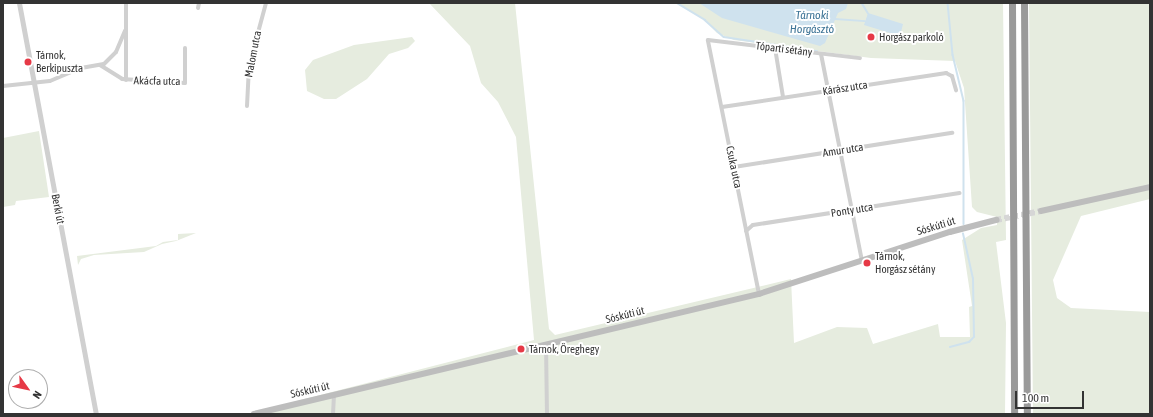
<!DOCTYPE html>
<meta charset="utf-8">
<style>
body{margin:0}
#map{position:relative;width:1153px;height:417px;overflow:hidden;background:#fff;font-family:"Asap Condensed",sans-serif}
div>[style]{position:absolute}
.green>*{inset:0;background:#e6ecdf}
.water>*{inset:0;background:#cfe2ee}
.stream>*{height:1.5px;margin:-0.75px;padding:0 0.75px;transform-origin:0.75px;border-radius:0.75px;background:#cfe2ee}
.secondary-tunnel>*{height:5.5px;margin-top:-2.75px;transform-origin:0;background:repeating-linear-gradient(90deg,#d6d6d6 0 5.5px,transparent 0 8.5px)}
.minor>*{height:4px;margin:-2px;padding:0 2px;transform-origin:2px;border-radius:2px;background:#d0d0d0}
.tertiary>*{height:5px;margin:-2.5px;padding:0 2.5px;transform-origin:2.5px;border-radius:2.5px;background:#d0d0d0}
.secondary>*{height:5.5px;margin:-2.75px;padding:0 2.75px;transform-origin:2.75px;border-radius:2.75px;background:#bdbdbd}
.motorway>*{height:7px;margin:-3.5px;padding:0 3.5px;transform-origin:3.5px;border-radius:3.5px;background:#9a9a9a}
.dots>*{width:11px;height:11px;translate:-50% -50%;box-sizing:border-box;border:2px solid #fff;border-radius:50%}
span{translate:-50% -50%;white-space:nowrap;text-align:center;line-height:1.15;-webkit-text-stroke:4px #fff;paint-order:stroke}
.poi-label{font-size:11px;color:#333}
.left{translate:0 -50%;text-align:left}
.street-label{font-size:11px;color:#333}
.water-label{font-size:12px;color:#3f7597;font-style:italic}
.frame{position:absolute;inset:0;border:4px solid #333;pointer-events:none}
.north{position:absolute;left:8px;top:369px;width:40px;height:40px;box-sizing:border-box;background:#fff;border:1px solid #adadad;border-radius:50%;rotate:123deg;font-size:11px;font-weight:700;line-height:16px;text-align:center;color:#333}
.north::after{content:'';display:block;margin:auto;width:14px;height:18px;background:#e63946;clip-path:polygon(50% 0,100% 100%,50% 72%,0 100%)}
.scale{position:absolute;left:1015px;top:391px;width:69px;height:18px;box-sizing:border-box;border:2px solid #333;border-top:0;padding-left:5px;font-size:12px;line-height:14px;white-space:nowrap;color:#333;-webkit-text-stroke:3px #fff;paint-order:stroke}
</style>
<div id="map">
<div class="green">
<div style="clip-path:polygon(429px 3px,515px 3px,549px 329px,555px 335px,791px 279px,794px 343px,837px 327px,867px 328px,873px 344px,938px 324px,940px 337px,970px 337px,969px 307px,972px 306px,962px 240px,981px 228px,997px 225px,997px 217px,977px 212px,972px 207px,964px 88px,955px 61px,871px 58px,734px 40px,717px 33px,705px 20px,677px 3px,1003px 3px,1006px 240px,996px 242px,1006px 323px,1005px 414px,246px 414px,534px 340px,516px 137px,498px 102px,481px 83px,470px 46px)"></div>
<div style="clip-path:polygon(1029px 3px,1150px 3px,1150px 199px,1081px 216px,1053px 280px,1057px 298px,1071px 308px,1150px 312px,1150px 414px,1033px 414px)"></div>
<div style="clip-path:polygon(412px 37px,415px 41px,408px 48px,389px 54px,367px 79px,336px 99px,324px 99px,307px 91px,305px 70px,313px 60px,354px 45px)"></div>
<div style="clip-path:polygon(39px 131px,49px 197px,16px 201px,15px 205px,3px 207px,3px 138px)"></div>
<div style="clip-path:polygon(196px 233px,176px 241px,162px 244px,144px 252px,94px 255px,81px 259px,78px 265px,77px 256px,156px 246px,163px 242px,178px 240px,178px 234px)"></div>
</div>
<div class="water">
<div style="clip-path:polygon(699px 3px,848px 3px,846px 9px,838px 13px,825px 43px,820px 46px,722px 18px)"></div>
<div style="clip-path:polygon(868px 13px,903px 24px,900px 36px,864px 25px)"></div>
</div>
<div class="stream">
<div style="left:677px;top:3px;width:33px;rotate:31deg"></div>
<div style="left:705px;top:20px;width:25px;rotate:42deg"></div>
<div style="left:724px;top:37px;width:94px;rotate:8.6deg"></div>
<div style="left:862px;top:3px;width:12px;rotate:59deg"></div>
<div style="left:948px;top:3px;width:52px;rotate:84.5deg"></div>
<div style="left:953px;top:55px;width:47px;rotate:76.6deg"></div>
<div style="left:964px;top:101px;width:123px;rotate:90deg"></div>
<div style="left:835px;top:19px;width:30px;rotate:4deg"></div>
<div style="left:950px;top:347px;width:20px;rotate:-15deg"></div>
<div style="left:969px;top:342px;width:7px;rotate:-45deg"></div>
<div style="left:974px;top:337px;width:58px;rotate:-91deg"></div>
<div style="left:973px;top:279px;width:46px;rotate:-102.5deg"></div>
</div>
<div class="secondary-tunnel">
<div style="left:996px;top:220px;width:46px;rotate:-11.3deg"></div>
</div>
<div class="minor">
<div style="left:198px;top:8px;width:5px;rotate:-79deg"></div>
<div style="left:775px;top:48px;width:50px;rotate:80.7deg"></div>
<div style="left:821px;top:54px;width:211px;rotate:78.8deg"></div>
<div style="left:100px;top:65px;width:26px;rotate:32deg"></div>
<div style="left:122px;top:79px;width:63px;rotate:3.6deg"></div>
<div style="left:185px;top:83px;width:35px;rotate:-90deg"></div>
<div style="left:126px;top:80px;width:77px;rotate:-90deg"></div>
<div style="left:3px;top:86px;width:47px;rotate:-6.1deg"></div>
<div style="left:50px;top:81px;width:34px;rotate:-23deg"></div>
<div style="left:81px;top:68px;width:23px;rotate:-10deg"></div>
<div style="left:104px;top:64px;width:17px;rotate:-45deg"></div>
<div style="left:116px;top:52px;width:23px;rotate:-67deg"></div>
<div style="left:247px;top:106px;width:40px;rotate:-87.1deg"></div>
<div style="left:249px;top:66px;width:65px;rotate:-74.9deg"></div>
<div style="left:722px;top:107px;width:227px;rotate:-8.6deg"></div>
<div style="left:946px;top:73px;width:7px;rotate:27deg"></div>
<div style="left:952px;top:76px;width:15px;rotate:74deg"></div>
<div style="left:734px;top:167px;width:221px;rotate:-8.9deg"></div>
<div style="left:746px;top:231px;width:9px;rotate:-41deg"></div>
<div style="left:753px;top:225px;width:209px;rotate:-8.8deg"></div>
<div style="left:759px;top:294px;width:259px;rotate:-101.4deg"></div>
<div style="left:708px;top:40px;width:153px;rotate:6.8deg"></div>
<div style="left:546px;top:344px;width:70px;rotate:89.2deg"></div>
<div style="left:333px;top:414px;width:19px;rotate:-87deg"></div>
</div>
<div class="tertiary">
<div style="left:19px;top:3px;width:418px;rotate:79.4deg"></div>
</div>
<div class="secondary">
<div style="left:1041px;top:211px;width:112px;rotate:-12.4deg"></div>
<div style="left:254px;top:414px;width:519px;rotate:-13.37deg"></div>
<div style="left:759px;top:294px;width:201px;rotate:-18deg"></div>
<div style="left:950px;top:232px;width:48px;rotate:-14.6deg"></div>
</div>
<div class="motorway">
<div style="left:1012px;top:3px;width:411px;rotate:89.7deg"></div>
<div style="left:1024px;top:3px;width:411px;rotate:89.6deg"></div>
</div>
<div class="dots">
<div style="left:871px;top:37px;background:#e63946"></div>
<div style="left:28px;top:62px;background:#e63946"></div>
<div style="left:867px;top:263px;background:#e63946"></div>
<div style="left:521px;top:349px;background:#e63946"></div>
</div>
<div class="poi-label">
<span class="left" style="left:879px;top:37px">Horgász parkoló</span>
<span class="left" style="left:36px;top:62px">Tárnok,<br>Berkipuszta</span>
<span class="left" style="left:875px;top:263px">Tárnok,<br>Horgász sétány</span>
<span class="left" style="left:529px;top:349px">Tárnok, Öreghegy</span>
</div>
<div class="street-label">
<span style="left:784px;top:49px;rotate:7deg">Tóparti sétány</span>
<span style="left:253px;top:54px;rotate:-79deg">Malom utca</span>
<span style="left:157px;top:81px;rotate:1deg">Akácfa utca</span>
<span style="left:845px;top:88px;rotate:-9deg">Kárász utca</span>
<span style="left:843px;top:150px;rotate:-9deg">Amur utca</span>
<span style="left:734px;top:167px;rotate:78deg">Csuka utca</span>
<span style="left:58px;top:209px;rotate:79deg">Berki út</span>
<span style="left:852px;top:210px;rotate:-9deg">Ponty utca</span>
<span style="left:936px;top:226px;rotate:-17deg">Sóskúti út</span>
<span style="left:625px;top:315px;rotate:-14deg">Sóskúti út</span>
<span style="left:310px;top:390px;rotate:-13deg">Sóskúti út</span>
</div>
<div class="water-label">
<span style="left:812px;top:23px">Tárnoki<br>Horgásztó</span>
</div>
<div class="frame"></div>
<div class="north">N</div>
<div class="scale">100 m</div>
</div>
